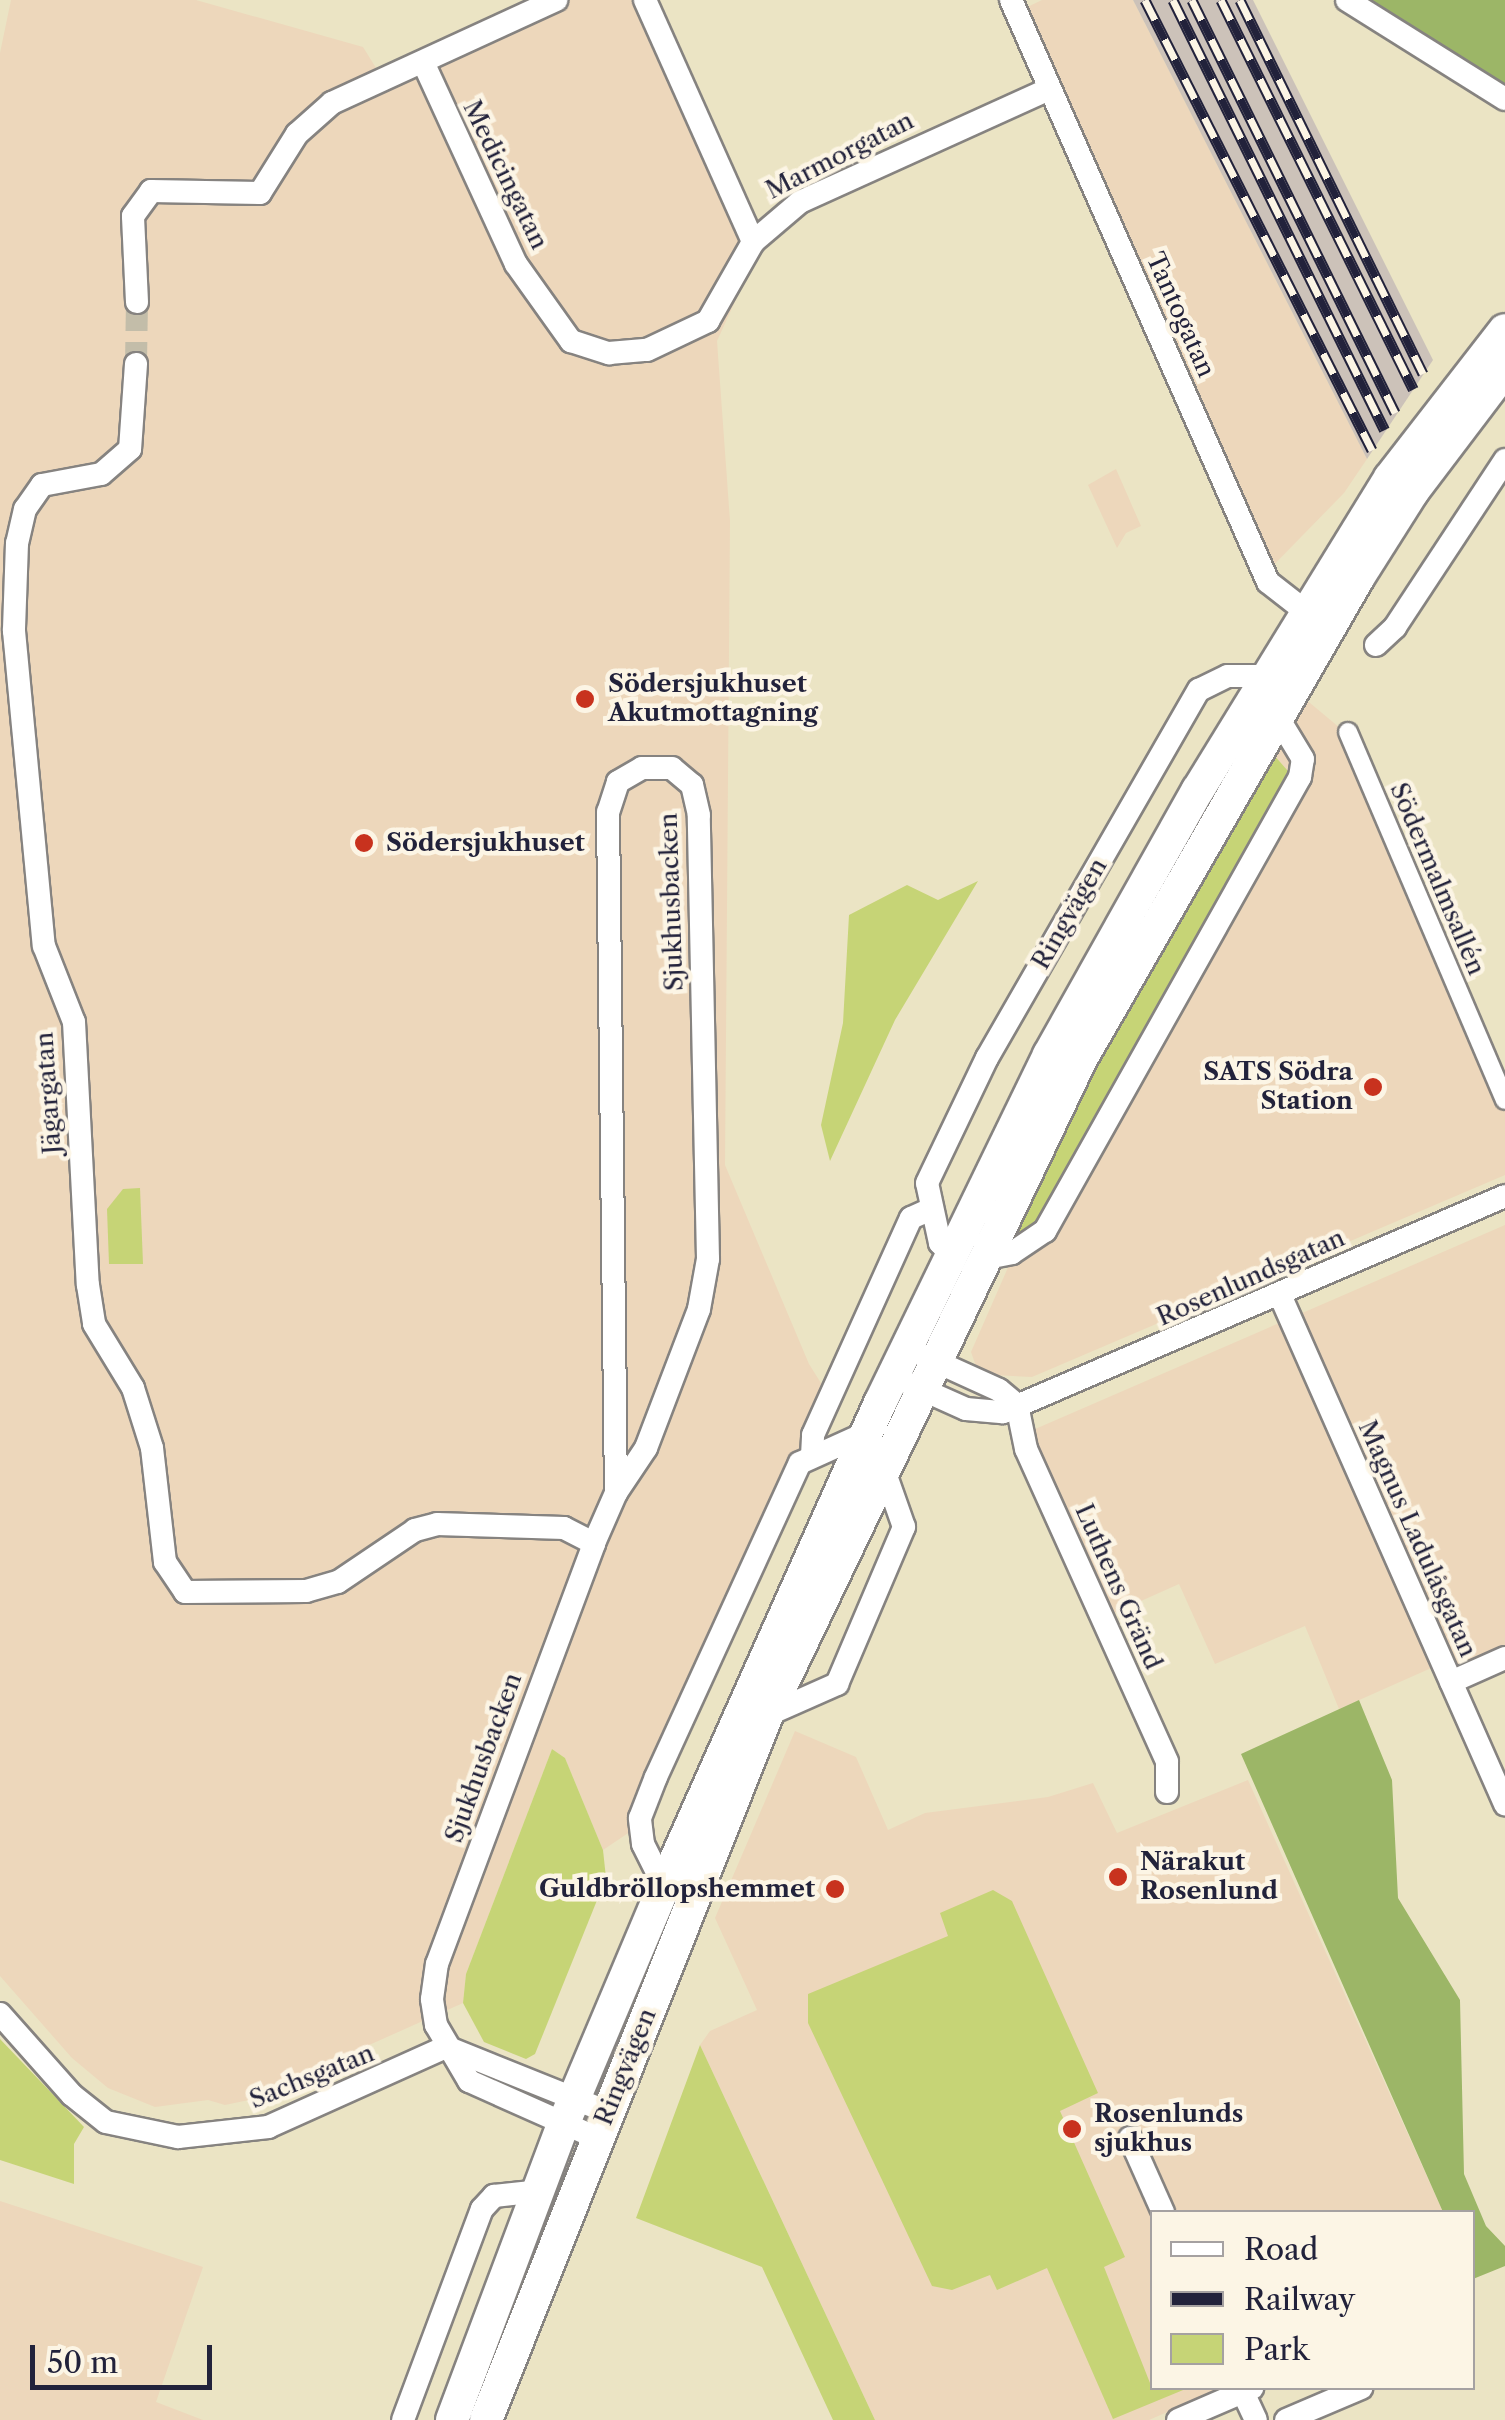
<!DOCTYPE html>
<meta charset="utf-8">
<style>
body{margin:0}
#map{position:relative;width:1505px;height:2420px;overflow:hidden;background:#ebe4c4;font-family:"Libre Caslon Text",serif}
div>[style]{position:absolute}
.built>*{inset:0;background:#edd7bb}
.industrial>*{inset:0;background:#ccc2b9}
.green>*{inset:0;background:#c6d476}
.forest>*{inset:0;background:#9cb667}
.minor-tunnel>*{height:22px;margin-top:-11px;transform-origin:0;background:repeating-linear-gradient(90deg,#c3bda9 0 22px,transparent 0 33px)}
.roads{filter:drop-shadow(2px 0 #868380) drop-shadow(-2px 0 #868380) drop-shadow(0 2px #868380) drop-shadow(0 -2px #868380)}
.pedestrian>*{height:18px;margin:-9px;padding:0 9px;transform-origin:9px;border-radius:9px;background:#fff}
.minor>*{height:22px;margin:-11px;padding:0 11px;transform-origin:11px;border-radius:11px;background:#fff}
.secondary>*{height:32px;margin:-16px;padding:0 16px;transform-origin:16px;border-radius:16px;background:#fff}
.rail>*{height:11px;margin-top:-5.5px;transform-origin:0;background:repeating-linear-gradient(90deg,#fcf5e5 0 22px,#22223b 0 44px);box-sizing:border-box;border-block:2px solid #22223b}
.dots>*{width:28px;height:28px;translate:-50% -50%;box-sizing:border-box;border:5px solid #fcf5e5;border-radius:50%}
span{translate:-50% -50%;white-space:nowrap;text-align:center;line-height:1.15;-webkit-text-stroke:9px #fcf5e5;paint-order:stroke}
.street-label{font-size:25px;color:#22223b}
.poi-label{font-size:25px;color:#22223b;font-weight:700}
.left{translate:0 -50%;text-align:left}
.right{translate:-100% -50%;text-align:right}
.legend{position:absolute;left:1150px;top:2210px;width:325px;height:180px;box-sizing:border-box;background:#fcf5e5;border:2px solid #a5a1a1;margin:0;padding:12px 18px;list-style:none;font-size:30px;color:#22223b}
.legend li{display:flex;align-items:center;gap:20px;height:50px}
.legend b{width:50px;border:2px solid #a5a1a1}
.scale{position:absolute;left:30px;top:2345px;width:182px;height:45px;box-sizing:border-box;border:5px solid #22223b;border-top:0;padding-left:12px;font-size:30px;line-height:35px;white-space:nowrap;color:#22223b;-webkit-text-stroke:8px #fcf5e5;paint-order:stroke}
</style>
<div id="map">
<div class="built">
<div style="clip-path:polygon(11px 0,196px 0,363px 47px,386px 84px,561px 0,644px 0,759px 249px,717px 341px,730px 521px,725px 1165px,809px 1364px,836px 1407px,652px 1817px,603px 1850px,565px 1758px,552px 1749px,466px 1974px,463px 2003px,358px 2050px,301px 2089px,225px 2105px,208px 2100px,155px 2107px,108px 2088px,72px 2058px,0 1976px,0 53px)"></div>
<div style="clip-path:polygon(1042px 0,1133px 0,1367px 459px,1344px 493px,1263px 576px,1015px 13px)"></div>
<div style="clip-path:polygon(1116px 469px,1141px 526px,1126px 533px,1117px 548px,1088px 485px)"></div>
<div style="clip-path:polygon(1304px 698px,1340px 728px,1505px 1098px,1505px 1175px,1032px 1377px,994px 1375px,976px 1366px,971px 1352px,1020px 1240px,1034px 1229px,1288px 771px,1273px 754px)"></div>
<div style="clip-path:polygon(1505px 1225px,1505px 1662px,1449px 1687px,1438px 1665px,1339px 1709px,1305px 1626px,1215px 1664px,1179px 1584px,1103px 1618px,1026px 1433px)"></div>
<div style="clip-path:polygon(795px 1731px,856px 1757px,888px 1830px,925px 1813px,1048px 1797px,1093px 1783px,1117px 1833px,1248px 1780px,1443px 2212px,1152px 2212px,1152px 2388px,1222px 2388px,1149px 2420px,875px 2420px,700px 2045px,710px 2031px,757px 2010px,715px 1918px)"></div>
<div style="clip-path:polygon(0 2201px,203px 2267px,156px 2402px,203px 2420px,0 2420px)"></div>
</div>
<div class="industrial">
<div style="clip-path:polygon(1133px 0,1253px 0,1433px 360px,1367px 459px)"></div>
</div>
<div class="green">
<div style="clip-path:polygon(1273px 754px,1288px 771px,1034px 1229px,1020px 1240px,1014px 1235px,1142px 971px)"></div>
<div style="clip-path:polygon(978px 881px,895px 1020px,830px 1161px,821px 1125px,843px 1023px,849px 915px,907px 885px,938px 900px)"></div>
<div style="clip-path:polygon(140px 1188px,143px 1264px,109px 1264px,107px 1209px,123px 1189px)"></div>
<div style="clip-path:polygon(552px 1749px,565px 1758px,603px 1850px,606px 1878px,535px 2054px,526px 2059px,484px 2042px,463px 2003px,466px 1974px)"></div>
<div style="clip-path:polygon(993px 1890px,1012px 1901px,1098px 2093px,1060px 2111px,1125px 2257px,1104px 2267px,1152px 2388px,1188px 2388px,1113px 2419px,1047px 2268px,997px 2290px,990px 2275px,952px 2290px,932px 2286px,808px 2023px,808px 1994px,948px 1936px,940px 1913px)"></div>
<div style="clip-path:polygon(0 2039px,84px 2127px,74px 2144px,74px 2184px,0 2160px)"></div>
<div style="clip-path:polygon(700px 2045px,875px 2420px,833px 2420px,762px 2267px,636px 2218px)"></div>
</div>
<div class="forest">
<div style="clip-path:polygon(1366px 0,1505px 0,1505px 84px)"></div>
<div style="clip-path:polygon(1359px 1700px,1392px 1780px,1398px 1898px,1460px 2000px,1464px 2174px,1486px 2226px,1505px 2246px,1505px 2266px,1473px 2279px,1472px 2212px,1443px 2212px,1241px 1754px)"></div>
</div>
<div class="minor-tunnel">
<div style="left:136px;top:364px;width:62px;rotate:-89.1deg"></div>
</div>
<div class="roads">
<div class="pedestrian">
<div style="left:1348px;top:732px;width:400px;rotate:66.9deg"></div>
</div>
<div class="minor">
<div style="left:645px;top:0;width:265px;rotate:65.9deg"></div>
<div style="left:1011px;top:0;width:636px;rotate:66.17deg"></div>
<div style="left:1268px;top:582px;width:63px;rotate:38deg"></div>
<div style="left:1347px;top:0;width:186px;rotate:32.1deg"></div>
<div style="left:423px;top:62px;width:222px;rotate:65.3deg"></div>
<div style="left:516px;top:264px;width:95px;rotate:54.5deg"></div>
<div style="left:571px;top:341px;width:40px;rotate:18deg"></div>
<div style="left:609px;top:353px;width:38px;rotate:-5deg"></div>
<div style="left:647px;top:350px;width:68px;rotate:-25.4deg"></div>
<div style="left:708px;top:321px;width:91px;rotate:-60.3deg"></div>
<div style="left:753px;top:242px;width:62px;rotate:-40.4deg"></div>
<div style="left:800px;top:202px;width:273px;rotate:-24.4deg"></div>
<div style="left:137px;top:302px;width:86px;rotate:-92.7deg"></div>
<div style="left:133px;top:216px;width:31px;rotate:-54deg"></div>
<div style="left:151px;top:191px;width:109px;rotate:1.1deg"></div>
<div style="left:260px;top:193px;width:70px;rotate:-57.9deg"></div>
<div style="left:297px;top:134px;width:47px;rotate:-41.5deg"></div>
<div style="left:332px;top:103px;width:247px;rotate:-24.7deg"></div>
<div style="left:136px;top:364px;width:85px;rotate:94deg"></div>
<div style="left:130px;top:449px;width:38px;rotate:139deg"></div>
<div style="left:101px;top:474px;width:60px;rotate:169.4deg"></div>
<div style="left:42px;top:485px;width:29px;rotate:125deg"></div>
<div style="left:25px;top:509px;width:35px;rotate:103deg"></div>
<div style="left:17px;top:543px;width:88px;rotate:92deg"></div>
<div style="left:14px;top:631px;width:316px;rotate:84.6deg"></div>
<div style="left:44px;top:946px;width:82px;rotate:68.5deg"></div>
<div style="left:74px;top:1022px;width:263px;rotate:87deg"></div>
<div style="left:88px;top:1285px;width:39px;rotate:81deg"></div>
<div style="left:94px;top:1324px;width:75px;rotate:58.6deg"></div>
<div style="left:133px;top:1388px;width:63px;rotate:72.4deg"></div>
<div style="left:152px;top:1448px;width:115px;rotate:83.5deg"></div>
<div style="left:165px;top:1562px;width:36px;rotate:56deg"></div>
<div style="left:185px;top:1592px;width:121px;rotate:-0.5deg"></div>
<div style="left:306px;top:1591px;width:33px;rotate:-16deg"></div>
<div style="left:338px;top:1582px;width:93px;rotate:-34deg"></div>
<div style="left:415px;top:1530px;width:23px;rotate:-15deg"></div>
<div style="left:437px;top:1524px;width:127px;rotate:1.8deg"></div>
<div style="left:564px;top:1528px;width:34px;rotate:27deg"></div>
<div style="left:1376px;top:645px;width:26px;rotate:-43deg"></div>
<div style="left:1395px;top:627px;width:200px;rotate:-56.6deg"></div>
<div style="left:952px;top:1255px;width:17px;rotate:-135deg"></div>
<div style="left:940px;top:1243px;width:61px;rotate:-102.2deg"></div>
<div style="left:927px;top:1183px;width:139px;rotate:-64.4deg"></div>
<div style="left:987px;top:1058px;width:425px;rotate:-60.1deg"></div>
<div style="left:1199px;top:690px;width:32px;rotate:-26deg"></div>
<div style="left:1228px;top:676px;width:42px"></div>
<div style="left:987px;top:1258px;width:25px;rotate:-11deg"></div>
<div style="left:1012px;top:1253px;width:40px;rotate:-34deg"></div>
<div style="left:1045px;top:1231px;width:521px;rotate:-60.68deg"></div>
<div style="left:1300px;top:777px;width:18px;rotate:-81deg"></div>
<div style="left:1303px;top:759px;width:50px;rotate:-121.2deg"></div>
<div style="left:1280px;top:1295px;width:557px;rotate:66.15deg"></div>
<div style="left:924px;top:1356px;width:82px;rotate:24.4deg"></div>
<div style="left:999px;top:1390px;width:23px;rotate:40deg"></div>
<div style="left:910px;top:1384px;width:61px;rotate:24.1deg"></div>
<div style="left:966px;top:1409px;width:37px;rotate:5deg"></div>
<div style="left:1003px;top:1412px;width:546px;rotate:-23.28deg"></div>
<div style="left:1017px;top:1405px;width:45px;rotate:78.4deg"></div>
<div style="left:1026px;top:1449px;width:343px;rotate:65.7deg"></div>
<div style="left:1167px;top:1762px;width:30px;rotate:90deg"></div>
<div style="left:812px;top:1456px;width:21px;rotate:-87deg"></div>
<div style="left:813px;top:1435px;width:238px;rotate:-65.7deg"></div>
<div style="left:911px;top:1218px;width:20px;rotate:-24deg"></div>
<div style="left:1451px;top:1682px;width:59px;rotate:-24deg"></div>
<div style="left:767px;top:1715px;width:77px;rotate:-23.9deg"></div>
<div style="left:837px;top:1684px;width:171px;rotate:-66.9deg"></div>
<div style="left:904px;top:1527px;width:57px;rotate:-109.4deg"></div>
<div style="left:664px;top:1886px;width:47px;rotate:-116.6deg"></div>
<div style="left:643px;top:1844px;width:26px;rotate:-97deg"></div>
<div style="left:640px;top:1818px;width:44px;rotate:-68.7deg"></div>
<div style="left:656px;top:1777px;width:345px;rotate:-65.4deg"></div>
<div style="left:800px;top:1463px;width:72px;rotate:-24.4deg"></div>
<div style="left:0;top:2014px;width:108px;rotate:48.4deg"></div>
<div style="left:72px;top:2095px;width:43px;rotate:38.5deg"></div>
<div style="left:106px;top:2122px;width:74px;rotate:11.8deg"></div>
<div style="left:178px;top:2137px;width:91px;rotate:-6.3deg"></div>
<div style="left:268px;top:2127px;width:195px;rotate:-24.2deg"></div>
<div style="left:446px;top:2047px;width:175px;rotate:21.9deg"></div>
<div style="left:597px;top:2138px;width:140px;rotate:-156deg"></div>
<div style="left:469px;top:2081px;width:65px;rotate:-120.5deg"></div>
<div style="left:436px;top:2025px;width:26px;rotate:-99deg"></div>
<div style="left:432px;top:1999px;width:35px;rotate:-82deg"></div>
<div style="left:437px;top:1964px;width:449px;rotate:-69.5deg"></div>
<div style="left:594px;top:1543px;width:55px;rotate:-66.3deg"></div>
<div style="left:616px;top:1493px;width:54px;rotate:-56.3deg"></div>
<div style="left:646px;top:1448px;width:149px;rotate:-69.1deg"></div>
<div style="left:699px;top:1309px;width:51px;rotate:-79.8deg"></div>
<div style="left:708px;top:1259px;width:444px;rotate:-91.2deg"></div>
<div style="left:699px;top:815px;width:31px;rotate:-103deg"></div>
<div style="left:692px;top:785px;width:26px;rotate:-140deg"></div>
<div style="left:672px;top:768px;width:30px;rotate:180deg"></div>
<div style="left:642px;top:768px;width:28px;rotate:150deg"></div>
<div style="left:618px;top:782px;width:32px;rotate:108deg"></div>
<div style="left:608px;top:812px;width:681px;rotate:89.33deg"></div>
<div style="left:1130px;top:2138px;width:81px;rotate:66deg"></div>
<div style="left:1241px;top:2388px;width:35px;rotate:65deg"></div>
<div style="left:403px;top:2420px;width:225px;rotate:-69.5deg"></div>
<div style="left:482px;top:2209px;width:18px;rotate:-47deg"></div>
<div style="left:494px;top:2196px;width:45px;rotate:-6.3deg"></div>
<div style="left:1178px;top:2420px;width:81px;rotate:-23.4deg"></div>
<div style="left:1286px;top:2420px;width:82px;rotate:-23.1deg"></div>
</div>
<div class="secondary">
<div style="left:452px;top:2420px;width:315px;rotate:-69.4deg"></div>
<div style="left:563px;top:2125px;width:259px;rotate:-67.1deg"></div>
<div style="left:664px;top:1886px;width:529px;rotate:-65.91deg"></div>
<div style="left:880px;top:1403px;width:387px;rotate:-64.1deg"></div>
<div style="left:1049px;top:1055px;width:304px;rotate:-60.7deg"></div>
<div style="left:1198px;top:790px;width:366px;rotate:-58.4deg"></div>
<div style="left:1390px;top:478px;width:187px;rotate:-52.2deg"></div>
<div style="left:486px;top:2420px;width:759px;rotate:-68.27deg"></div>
<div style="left:767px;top:1715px;width:727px;rotate:-64.42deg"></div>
<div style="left:1081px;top:1059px;width:555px;rotate:-60.06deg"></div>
<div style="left:1358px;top:578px;width:103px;rotate:-57.7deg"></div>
<div style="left:1413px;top:491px;width:152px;rotate:-52.8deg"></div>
</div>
</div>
<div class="rail">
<div style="left:1145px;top:0;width:504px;rotate:63.23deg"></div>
<div style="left:1173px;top:0;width:479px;rotate:63.8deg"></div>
<div style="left:1192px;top:0;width:460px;rotate:63.8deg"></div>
<div style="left:1221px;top:0;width:434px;rotate:63.7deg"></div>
<div style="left:1240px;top:0;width:416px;rotate:63.9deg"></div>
</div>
<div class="dots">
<div style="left:585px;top:699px;background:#c8321e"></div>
<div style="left:364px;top:843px;background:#c8321e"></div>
<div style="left:1373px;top:1087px;background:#c8321e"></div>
<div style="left:1118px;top:1877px;background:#c8321e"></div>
<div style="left:835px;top:1889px;background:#c8321e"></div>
<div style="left:1072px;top:2129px;background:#c8321e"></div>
</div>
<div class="street-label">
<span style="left:840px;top:156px;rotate:-27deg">Marmorgatan</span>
<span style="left:505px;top:175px;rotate:64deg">Medicingatan</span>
<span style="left:1180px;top:315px;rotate:66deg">Tantogatan</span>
<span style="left:1437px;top:879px;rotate:67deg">Södermalmsallén</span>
<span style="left:672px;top:902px;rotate:-92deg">Sjukhusbacken</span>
<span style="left:1070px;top:914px;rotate:-60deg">Ringvägen</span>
<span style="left:49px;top:1093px;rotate:-94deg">Jägargatan</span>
<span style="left:1251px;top:1278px;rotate:-24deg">Rosenlundsgatan</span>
<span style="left:1417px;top:1539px;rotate:66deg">Magnus Ladulåsgatan</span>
<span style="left:1118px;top:1587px;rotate:66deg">Luthens Gränd</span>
<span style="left:484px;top:1758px;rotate:-70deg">Sjukhusbacken</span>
<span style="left:626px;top:2067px;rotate:-68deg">Ringvägen</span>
<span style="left:312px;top:2077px;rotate:-22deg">Sachsgatan</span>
</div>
<div class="poi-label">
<span class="left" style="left:608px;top:699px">Södersjukhuset<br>Akutmottagning</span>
<span class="left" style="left:386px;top:843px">Södersjukhuset</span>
<span class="right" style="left:1353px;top:1087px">SATS Södra<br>Station</span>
<span class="left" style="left:1140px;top:1877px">Närakut<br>Rosenlund</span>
<span class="right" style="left:815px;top:1889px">Guldbröllopshemmet</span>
<span class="left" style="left:1094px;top:2129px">Rosenlunds<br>sjukhus</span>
</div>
<ul class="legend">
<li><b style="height:12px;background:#fff"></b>Road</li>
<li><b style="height:12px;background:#22223b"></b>Railway</li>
<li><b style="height:28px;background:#c6d476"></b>Park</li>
</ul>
<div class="scale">50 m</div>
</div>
